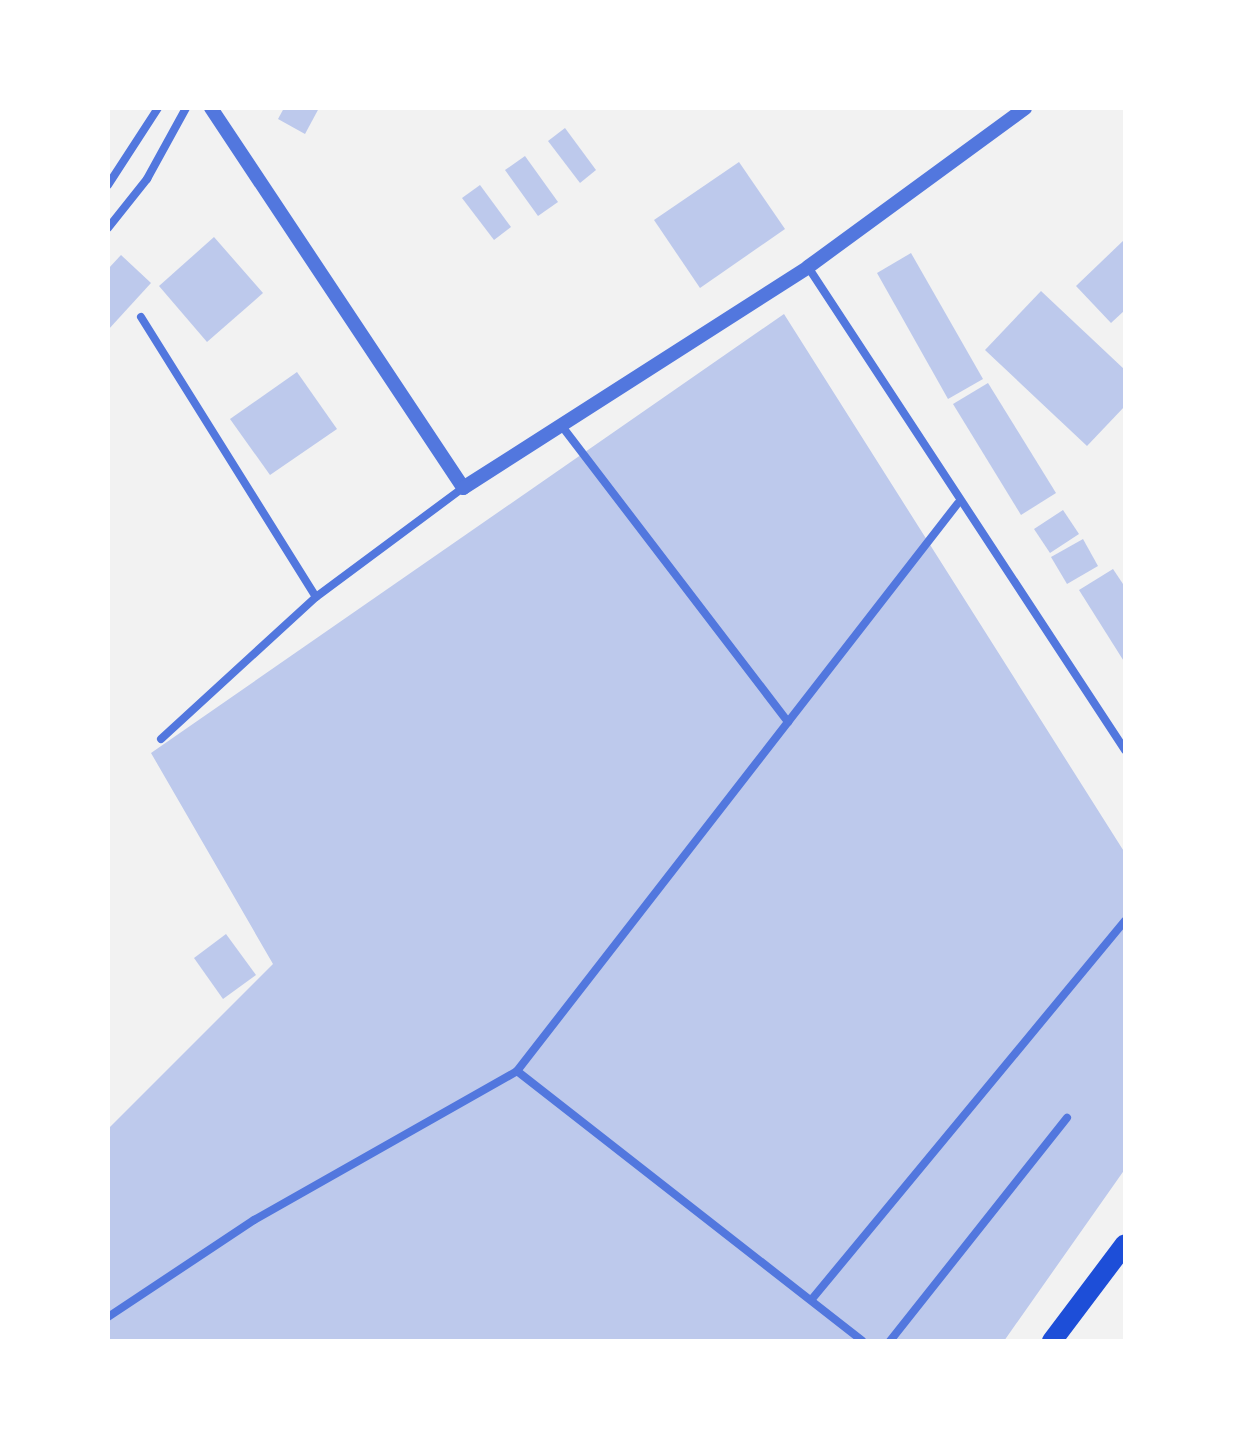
<!DOCTYPE html>
<style>
body{margin:0}
#map{position:relative;width:1233px;height:1449px;overflow:hidden;background:#f2f2f2;font-family:"Roboto Serif",serif}
div>[style]{position:absolute}
.building>*{inset:0;background:#bdc9ec}
.minor>*{height:8px;margin:-4px;padding:0 4px;transform-origin:4px;border-radius:4px;background:#5277de}
.tertiary>*{height:14px;margin:-7px;padding:0 7px;transform-origin:7px;border-radius:7px;background:#5277de}
.primary>*{height:20px;margin:-10px;padding:0 10px;transform-origin:10px;border-radius:10px;background:#1d4ed8}
span{translate:-50% -50%;white-space:nowrap;text-align:center;line-height:1.15;-webkit-text-stroke:6px #fff;paint-order:stroke}
.frame{position:absolute;inset:0;border:110px solid #fff;pointer-events:none}
</style>
<div id="map">
<div class="building">
<div style="clip-path:polygon(284px 108px,319px 108px,305px 134px,278px 119px)"></div>
<div style="clip-path:polygon(565px 128px,596px 170px,580px 183px,548px 141px)"></div>
<div style="clip-path:polygon(525px 156px,558px 202px,538px 216px,505px 170px)"></div>
<div style="clip-path:polygon(739px 162px,785px 229px,700px 288px,654px 220px)"></div>
<div style="clip-path:polygon(480px 185px,511px 227px,494px 240px,462px 198px)"></div>
<div style="clip-path:polygon(214px 237px,263px 293px,207px 342px,159px 286px)"></div>
<div style="clip-path:polygon(1125px 239px,1125px 310px,1111px 323px,1076px 286px)"></div>
<div style="clip-path:polygon(911px 253px,983px 379px,948px 399px,877px 273px)"></div>
<div style="clip-path:polygon(121px 255px,151px 283px,108px 330px,108px 269px)"></div>
<div style="clip-path:polygon(1041px 291px,1125px 370px,1125px 406px,1087px 446px,985px 350px)"></div>
<div style="clip-path:polygon(784px 314px,1125px 853px,1125px 1169px,1004px 1341px,108px 1341px,108px 1129px,273px 964px,151px 753px)"></div>
<div style="clip-path:polygon(297px 372px,337px 429px,270px 475px,230px 419px)"></div>
<div style="clip-path:polygon(988px 383px,1056px 493px,1021px 515px,953px 404px)"></div>
<div style="clip-path:polygon(1063px 510px,1079px 534px,1050px 553px,1034px 529px)"></div>
<div style="clip-path:polygon(1083px 539px,1098px 566px,1067px 584px,1051px 557px)"></div>
<div style="clip-path:polygon(1113px 569px,1125px 587px,1125px 663px,1079px 590px)"></div>
<div style="clip-path:polygon(226px 934px,256px 975px,223px 999px,194px 958px)"></div>
</div>
<div class="minor">
<div style="left:108px;top:185px;width:92px;rotate:-57deg"></div>
<div style="left:108px;top:228px;width:63px;rotate:-51.5deg"></div>
<div style="left:147px;top:179px;width:81px;rotate:-61.2deg"></div>
<div style="left:808px;top:267px;width:578px;rotate:56.72deg"></div>
<div style="left:141px;top:317px;width:330px;rotate:58deg"></div>
<div style="left:561px;top:425px;width:374px;rotate:52.6deg"></div>
<div style="left:161px;top:739px;width:210px;rotate:-42.5deg"></div>
<div style="left:316px;top:597px;width:183px;rotate:-36.6deg"></div>
<div style="left:517px;top:1071px;width:438px;rotate:38deg"></div>
<div style="left:812px;top:1299px;width:491px;rotate:-50.4deg"></div>
<div style="left:108px;top:1317px;width:175px;rotate:-33.6deg"></div>
<div style="left:254px;top:1220px;width:302px;rotate:-29.5deg"></div>
<div style="left:517px;top:1071px;width:719px;rotate:-52.17deg"></div>
<div style="left:890px;top:1341px;width:285px;rotate:-51.6deg"></div>
</div>
<div class="tertiary">
<div style="left:211px;top:108px;width:456px;rotate:56.4deg"></div>
<div style="left:463px;top:488px;width:410px;rotate:-32.6deg"></div>
<div style="left:808px;top:267px;width:269px;rotate:-36.2deg"></div>
</div>
<div class="primary">
<div style="left:1052px;top:1341px;width:121px;rotate:-53deg"></div>
</div>
<div class="frame"></div>
</div>
